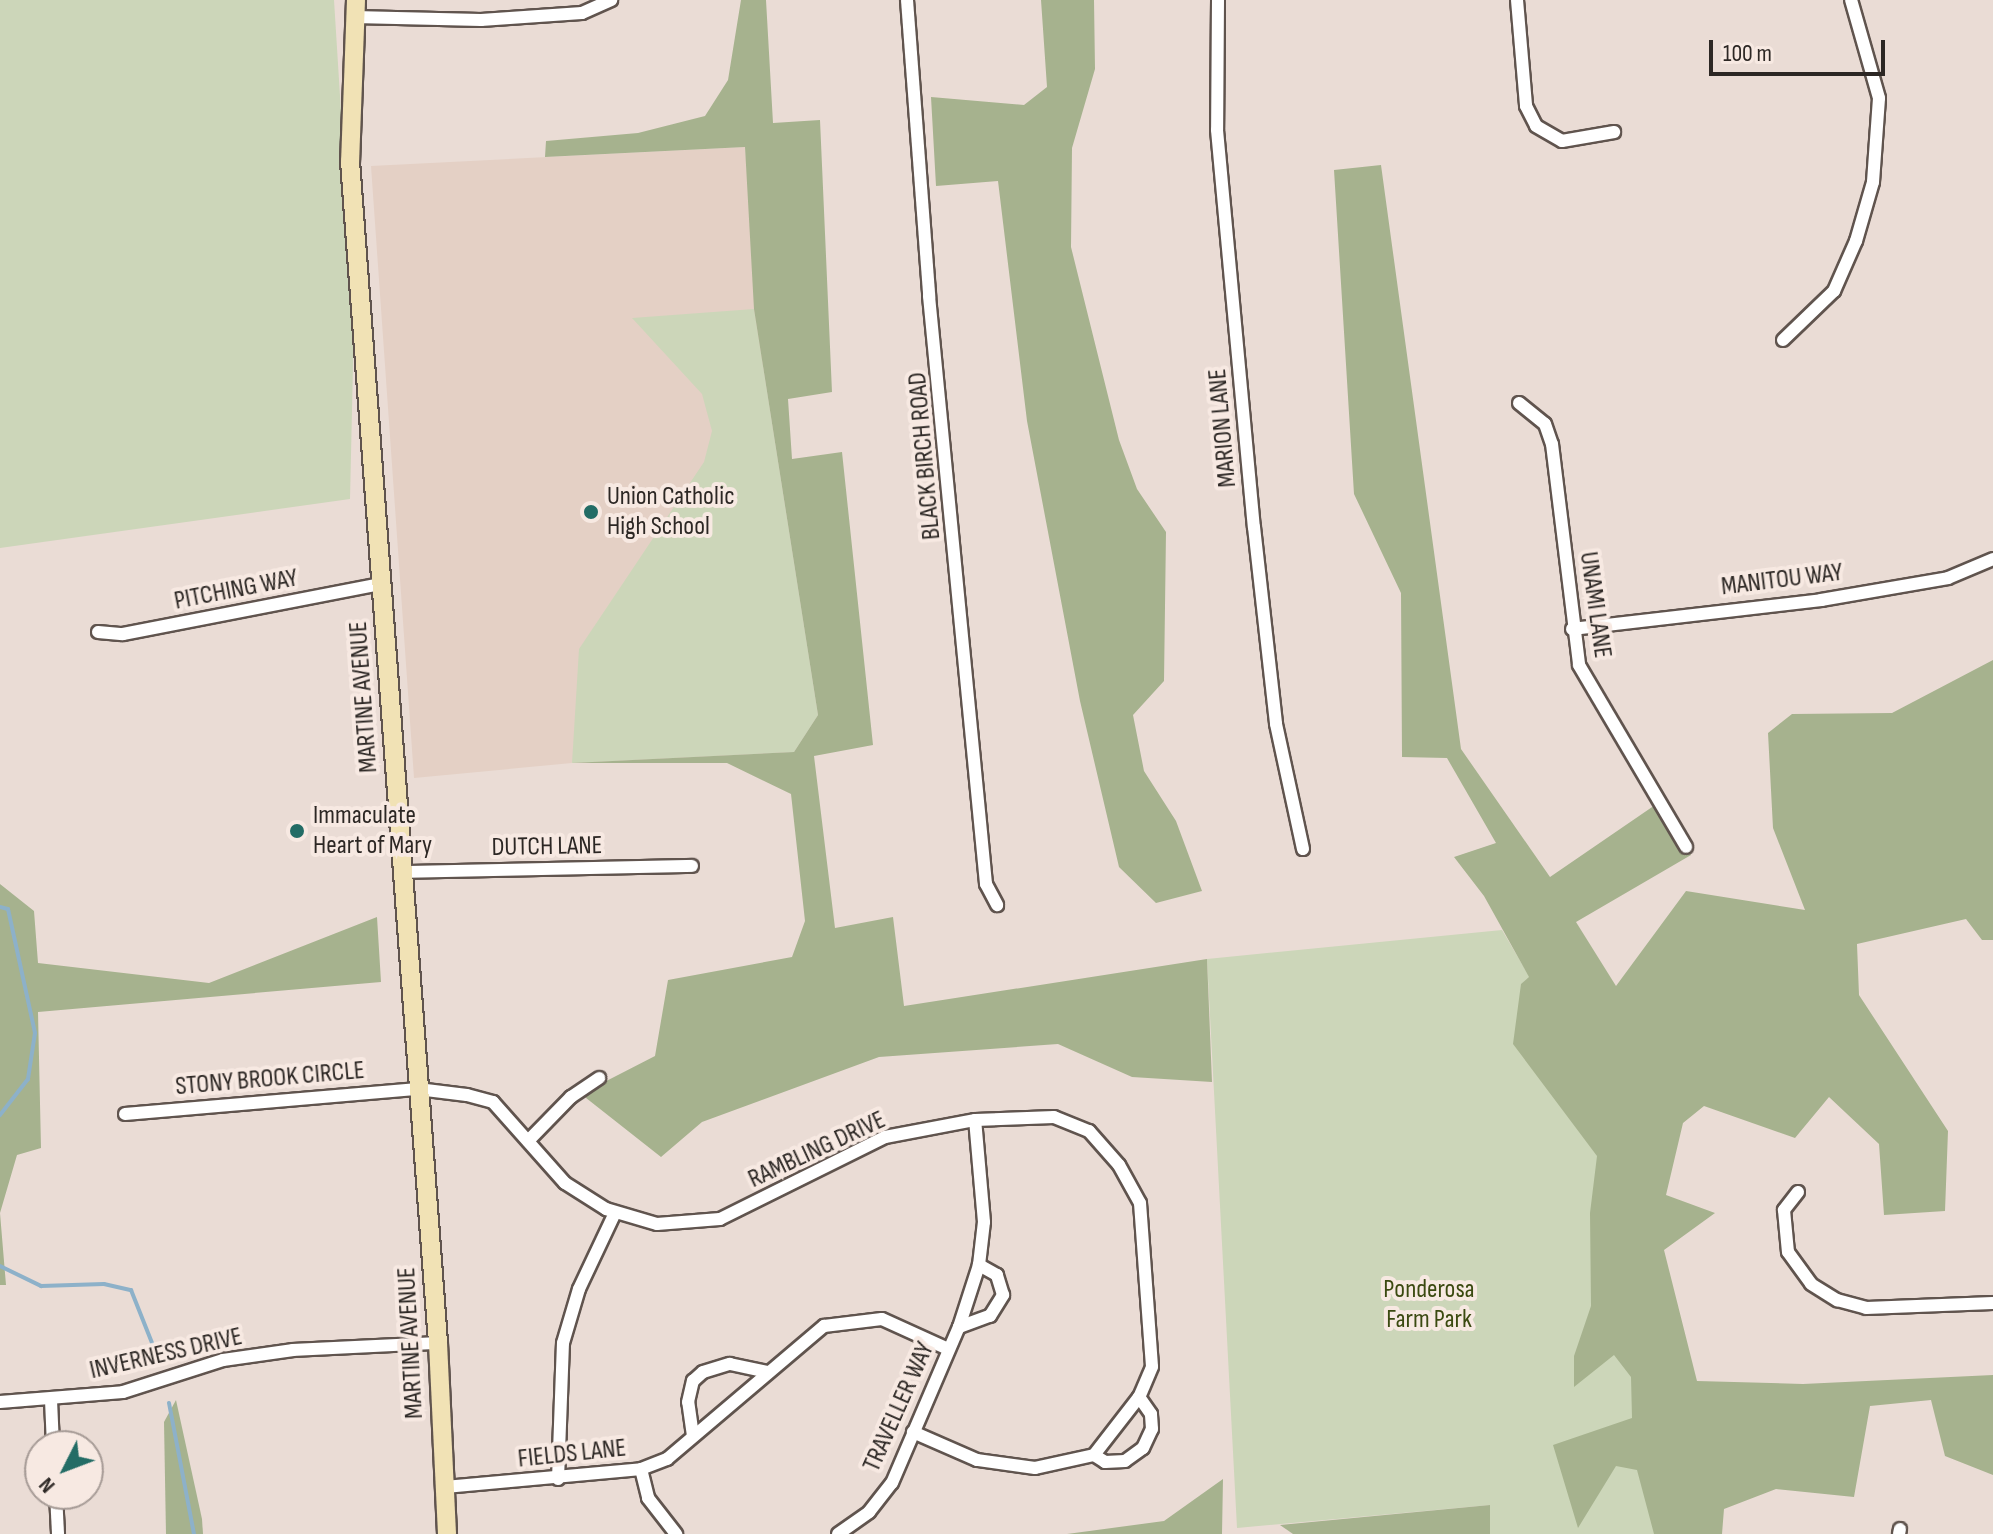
<!DOCTYPE html>
<style>
body{margin:0}
#map{position:relative;width:1993px;height:1534px;overflow:hidden;background:#eadcd5;font-family:"Sofia Sans Condensed",sans-serif}
div>[style]{position:absolute}
.built>*{inset:0;background:#e4d0c5}
.green>*{inset:0;background:#ccd6b9}
.forest>*{inset:0;background:#a6b28e}
.stream>*{height:4px;margin:-2px;padding:0 2px;transform-origin:2px;border-radius:2px;background:#8db1c9}
.roads{filter:drop-shadow(2px 0 #60544e) drop-shadow(-2px 0 #60544e) drop-shadow(0 2px #60544e) drop-shadow(0 -2px #60544e)}
.street>*{height:12px;margin:-6px;padding:0 6px;transform-origin:6px;border-radius:6px;background:#fff}
.secondary>*{height:18px;margin:-9px;padding:0 9px;transform-origin:9px;border-radius:9px;background:#f1e2b5}
.dots>*{width:22px;height:22px;translate:-50% -50%;box-sizing:border-box;border:4px solid #f7e9e2;border-radius:50%}
span{translate:-50% -50%;white-space:nowrap;text-align:center;line-height:1.15;-webkit-text-stroke:8px #f7e9e2;paint-order:stroke}
.street-label{font-size:26px;color:#2c2724}
.poi-label{font-size:26px;color:#2c2724}
.left{translate:0 -50%;text-align:left}
.park-label{font-size:26px;color:#3b4a11}
.north{position:absolute;left:24px;top:1430px;width:80px;height:80px;box-sizing:border-box;background:#f7e9e2;border:2px solid #a69b96;border-radius:50%;rotate:228deg;font-size:22px;font-weight:700;line-height:32px;text-align:center;color:#2c2724}
.north::after{content:'';display:block;margin:auto;width:28px;height:36px;background:#236c65;clip-path:polygon(50% 0,100% 100%,50% 72%,0 100%)}
.scale{position:absolute;left:1709px;top:40px;width:176px;height:36px;box-sizing:border-box;border:4px solid #2c2724;border-top:0;padding-left:10px;font-size:24px;line-height:28px;white-space:nowrap;color:#2c2724;-webkit-text-stroke:6px #f7e9e2;paint-order:stroke}
</style>
<div id="map">
<div class="built">
<div style="clip-path:polygon(745px 147px,794px 752px,572px 763px,414px 778px,371px 166px)"></div>
</div>
<div class="green">
<div style="clip-path:polygon(0 0,334px 0,354px 321px,350px 499px,0 548px)"></div>
<div style="clip-path:polygon(754px 309px,818px 715px,794px 752px,572px 763px,579px 649px,704px 462px,712px 431px,702px 394px,632px 318px)"></div>
<div style="clip-path:polygon(1502px 930px,1619px 1129px,1703px 1534px,1490px 1534px,1490px 1505px,1237px 1528px,1207px 959px)"></div>
</div>
<div class="forest">
<div style="clip-path:polygon(741px 0,766px 0,773px 123px,820px 120px,832px 392px,788px 399px,792px 459px,842px 452px,873px 745px,814px 756px,835px 928px,893px 917px,904px 1006px,1207px 959px,1212px 1082px,1132px 1077px,1058px 1044px,879px 1057px,702px 1122px,661px 1157px,581px 1094px,655px 1056px,668px 980px,792px 957px,805px 921px,791px 794px,727px 763px,572px 763px,794px 752px,818px 715px,754px 309px,745px 147px,545px 157px,546px 141px,638px 133px,705px 116px,728px 80px)"></div>
<div style="clip-path:polygon(1041px 0,1094px 0,1095px 69px,1072px 148px,1071px 247px,1119px 440px,1137px 489px,1166px 532px,1164px 681px,1133px 715px,1144px 771px,1176px 821px,1202px 891px,1156px 903px,1119px 867px,1080px 701px,1027px 421px,998px 181px,936px 186px,931px 97px,1024px 105px,1047px 87px)"></div>
<div style="clip-path:polygon(1381px 165px,1461px 749px,1550px 877px,1658px 803px,1691px 855px,1576px 922px,1616px 986px,1686px 891px,1805px 910px,1773px 828px,1768px 733px,1792px 714px,1892px 713px,1993px 660px,1993px 940px,1982px 940px,1966px 919px,1857px 944px,1859px 995px,1948px 1131px,1945px 1211px,1884px 1215px,1879px 1144px,1829px 1097px,1795px 1138px,1704px 1106px,1683px 1123px,1666px 1195px,1715px 1213px,1664px 1250px,1697px 1381px,1803px 1384px,1993px 1375px,1993px 1475px,1945px 1456px,1931px 1400px,1870px 1406px,1854px 1497px,1776px 1489px,1724px 1509px,1722px 1534px,1654px 1534px,1637px 1470px,1616px 1466px,1578px 1528px,1553px 1445px,1632px 1418px,1631px 1377px,1614px 1355px,1574px 1387px,1574px 1356px,1591px 1306px,1590px 1213px,1597px 1156px,1513px 1044px,1521px 984px,1529px 977px,1484px 896px,1454px 857px,1496px 843px,1447px 758px,1402px 757px,1401px 593px,1354px 494px,1334px 170px)"></div>
<div style="clip-path:polygon(0 884px,34px 911px,38px 963px,209px 983px,377px 917px,381px 982px,38px 1012px,41px 1148px,17px 1155px,0 1213px,6px 1285px,0 1285px)"></div>
<div style="clip-path:polygon(176px 1400px,202px 1519px,203px 1534px,166px 1534px,164px 1422px)"></div>
<div style="clip-path:polygon(1223px 1479px,1222px 1534px,1067px 1534px,1164px 1521px)"></div>
<div style="clip-path:polygon(1490px 1505px,1490px 1534px,1293px 1534px,1280px 1525px)"></div>
</div>
<div class="stream">
<div style="left:0;top:907px;width:8px;rotate:14deg"></div>
<div style="left:8px;top:909px;width:127px;rotate:77.7deg"></div>
<div style="left:35px;top:1033px;width:47px;rotate:98.7deg"></div>
<div style="left:28px;top:1079px;width:46px;rotate:127.9deg"></div>
<div style="left:0;top:1266px;width:46px;rotate:26deg"></div>
<div style="left:41px;top:1286px;width:63px;rotate:-1.8deg"></div>
<div style="left:104px;top:1284px;width:28px;rotate:13deg"></div>
<div style="left:131px;top:1290px;width:79px;rotate:68.3deg"></div>
<div style="left:169px;top:1403px;width:133px;rotate:79.2deg"></div>
</div>
<div class="roads">
<div class="street">
<div style="left:907px;top:0;width:297px;rotate:85.7deg"></div>
<div style="left:929px;top:296px;width:591px;rotate:84.46deg"></div>
<div style="left:986px;top:884px;width:24px;rotate:62deg"></div>
<div style="left:1218px;top:0;width:130px;rotate:90.4deg"></div>
<div style="left:1217px;top:130px;width:399px;rotate:84.7deg"></div>
<div style="left:1254px;top:527px;width:198px;rotate:83.6deg"></div>
<div style="left:1276px;top:724px;width:128px;rotate:77.8deg"></div>
<div style="left:1517px;top:0;width:106px;rotate:85.1deg"></div>
<div style="left:1526px;top:106px;width:22px;rotate:63deg"></div>
<div style="left:1536px;top:126px;width:30px;rotate:30deg"></div>
<div style="left:1562px;top:141px;width:53px;rotate:-9.8deg"></div>
<div style="left:354px;top:17px;width:127px;rotate:1.4deg"></div>
<div style="left:481px;top:20px;width:101px;rotate:-4deg"></div>
<div style="left:582px;top:13px;width:32px;rotate:-24deg"></div>
<div style="left:1783px;top:340px;width:71px;rotate:-43.9deg"></div>
<div style="left:1834px;top:291px;width:55px;rotate:-66.3deg"></div>
<div style="left:1856px;top:241px;width:61px;rotate:-73.9deg"></div>
<div style="left:1873px;top:182px;width:84px;rotate:-85.9deg"></div>
<div style="left:1879px;top:98px;width:102px;rotate:-105.9deg"></div>
<div style="left:1519px;top:403px;width:33px;rotate:39deg"></div>
<div style="left:1545px;top:424px;width:21px;rotate:71deg"></div>
<div style="left:1552px;top:444px;width:223px;rotate:83deg"></div>
<div style="left:1579px;top:665px;width:211px;rotate:59.5deg"></div>
<div style="left:1572px;top:629px;width:251px;rotate:-6.6deg"></div>
<div style="left:1821px;top:600px;width:129px;rotate:-9.8deg"></div>
<div style="left:1948px;top:578px;width:49px;rotate:-22.9deg"></div>
<div style="left:98px;top:632px;width:25px;rotate:5deg"></div>
<div style="left:123px;top:634px;width:263px;rotate:-11deg"></div>
<div style="left:403px;top:872px;width:289px;rotate:-1.2deg"></div>
<div style="left:125px;top:1114px;width:294px;rotate:-4.9deg"></div>
<div style="left:418px;top:1089px;width:49px;rotate:7deg"></div>
<div style="left:467px;top:1095px;width:27px;rotate:15deg"></div>
<div style="left:493px;top:1102px;width:108px;rotate:48.4deg"></div>
<div style="left:565px;top:1183px;width:49px;rotate:32.4deg"></div>
<div style="left:606px;top:1209px;width:53px;rotate:16.4deg"></div>
<div style="left:657px;top:1224px;width:63px;rotate:-4.5deg"></div>
<div style="left:720px;top:1219px;width:184px;rotate:-26.4deg"></div>
<div style="left:885px;top:1137px;width:92px;rotate:-10.7deg"></div>
<div style="left:975px;top:1120px;width:79px;rotate:-2.2deg"></div>
<div style="left:1054px;top:1117px;width:38px;rotate:22deg"></div>
<div style="left:1089px;top:1131px;width:45px;rotate:48.6deg"></div>
<div style="left:1119px;top:1165px;width:43px;rotate:61.1deg"></div>
<div style="left:1140px;top:1203px;width:164px;rotate:85.8deg"></div>
<div style="left:1152px;top:1367px;width:33px;rotate:113deg"></div>
<div style="left:1139px;top:1397px;width:73px;rotate:127.8deg"></div>
<div style="left:1094px;top:1455px;width:60px;rotate:167.6deg"></div>
<div style="left:1035px;top:1468px;width:59px;rotate:-172.1deg"></div>
<div style="left:977px;top:1460px;width:70px;rotate:-156.4deg"></div>
<div style="left:528px;top:1141px;width:62px;rotate:-45.7deg"></div>
<div style="left:571px;top:1097px;width:34px;rotate:-34deg"></div>
<div style="left:1798px;top:1192px;width:23px;rotate:128deg"></div>
<div style="left:1784px;top:1210px;width:42px;rotate:84.6deg"></div>
<div style="left:1788px;top:1252px;width:39px;rotate:54deg"></div>
<div style="left:1811px;top:1284px;width:31px;rotate:32deg"></div>
<div style="left:1837px;top:1300px;width:30px;rotate:15deg"></div>
<div style="left:1866px;top:1308px;width:127px;rotate:-2.3deg"></div>
<div style="left:959px;top:1327px;width:33px;rotate:-20deg"></div>
<div style="left:990px;top:1316px;width:25px;rotate:-58deg"></div>
<div style="left:1003px;top:1295px;width:21px;rotate:-107deg"></div>
<div style="left:997px;top:1275px;width:21px;rotate:-151deg"></div>
<div style="left:51px;top:1400px;width:46px;rotate:87.5deg"></div>
<div style="left:0;top:1402px;width:123px;rotate:-4.6deg"></div>
<div style="left:123px;top:1392px;width:105px;rotate:-17.7deg"></div>
<div style="left:223px;top:1360px;width:71px;rotate:-8.1deg"></div>
<div style="left:293px;top:1350px;width:145px;rotate:-2.8deg"></div>
<div style="left:693px;top:1436px;width:34px;rotate:-98deg"></div>
<div style="left:688px;top:1402px;width:22px;rotate:-77deg"></div>
<div style="left:693px;top:1381px;width:13px;rotate:-42deg"></div>
<div style="left:703px;top:1372px;width:28px;rotate:-17deg"></div>
<div style="left:730px;top:1364px;width:39px;rotate:12deg"></div>
<div style="left:1094px;top:1455px;width:13px;rotate:32deg"></div>
<div style="left:1105px;top:1462px;width:20px;rotate:-3deg"></div>
<div style="left:1125px;top:1461px;width:22px;rotate:-36deg"></div>
<div style="left:1143px;top:1448px;width:21px;rotate:-65deg"></div>
<div style="left:1152px;top:1429px;width:15px;rotate:-94deg"></div>
<div style="left:1151px;top:1414px;width:21px;rotate:-125deg"></div>
<div style="left:641px;top:1469px;width:30px;rotate:76deg"></div>
<div style="left:648px;top:1498px;width:46px;rotate:52.1deg"></div>
<div style="left:558px;top:1479px;width:136px;rotate:-87.9deg"></div>
<div style="left:563px;top:1343px;width:56px;rotate:-73.5deg"></div>
<div style="left:579px;top:1289px;width:84px;rotate:-64.7deg"></div>
<div style="left:445px;top:1487px;width:197px;rotate:-5.2deg"></div>
<div style="left:641px;top:1469px;width:28px;rotate:-21deg"></div>
<div style="left:667px;top:1459px;width:206px;rotate:-40.3deg"></div>
<div style="left:824px;top:1326px;width:58px;rotate:-6.9deg"></div>
<div style="left:882px;top:1319px;width:72px;rotate:24.4deg"></div>
<div style="left:56px;top:1494px;width:40px;rotate:87.1deg"></div>
<div style="left:838px;top:1534px;width:38px;rotate:-35deg"></div>
<div style="left:869px;top:1512px;width:37px;rotate:-52deg"></div>
<div style="left:892px;top:1483px;width:170px;rotate:-66.8deg"></div>
<div style="left:959px;top:1327px;width:65px;rotate:-72.1deg"></div>
<div style="left:979px;top:1265px;width:43px;rotate:-83.4deg"></div>
<div style="left:984px;top:1222px;width:102px;rotate:-95deg"></div>
<div style="left:1899px;top:1534px;width:5px;rotate:-79deg"></div>
</div>
<div class="secondary">
<div style="left:356px;top:0;width:161px;rotate:92.1deg"></div>
<div style="left:350px;top:161px;width:1185px;rotate:85.74deg"></div>
<div style="left:438px;top:1343px;width:191px;rotate:87.3deg"></div>
</div>
</div>
<div class="dots">
<div style="left:591px;top:512px;background:#236c65"></div>
<div style="left:297px;top:831px;background:#236c65"></div>
</div>
<div class="street-label">
<span style="left:1223px;top:428px;rotate:-95deg">MARION LANE</span>
<span style="left:925px;top:456px;rotate:-95deg">BLACK BIRCH ROAD</span>
<span style="left:1782px;top:580px;rotate:-7deg">MANITOU WAY</span>
<span style="left:236px;top:590px;rotate:-11deg">PITCHING WAY</span>
<span style="left:1595px;top:605px;rotate:82deg">UNAMI LANE</span>
<span style="left:364px;top:697px;rotate:-94deg">MARTINE AVENUE</span>
<span style="left:547px;top:847px;rotate:-1deg">DUTCH LANE</span>
<span style="left:270px;top:1079px;rotate:-5deg">STONY BROOK CIRCLE</span>
<span style="left:817px;top:1150px;rotate:-25deg">RAMBLING DRIVE</span>
<span style="left:411px;top:1343px;rotate:-93deg">MARTINE AVENUE</span>
<span style="left:166px;top:1354px;rotate:-13deg">INVERNESS DRIVE</span>
<span style="left:899px;top:1407px;rotate:-66deg">TRAVELLER WAY</span>
<span style="left:572px;top:1454px;rotate:-6deg">FIELDS LANE</span>
</div>
<div class="poi-label">
<span class="left" style="left:607px;top:512px">Union Catholic<br>High School</span>
<span class="left" style="left:313px;top:831px">Immaculate<br>Heart of Mary</span>
</div>
<div class="park-label">
<span style="left:1429px;top:1305px">Ponderosa<br>Farm Park</span>
</div>
<div class="north">N</div>
<div class="scale">100 m</div>
</div>
